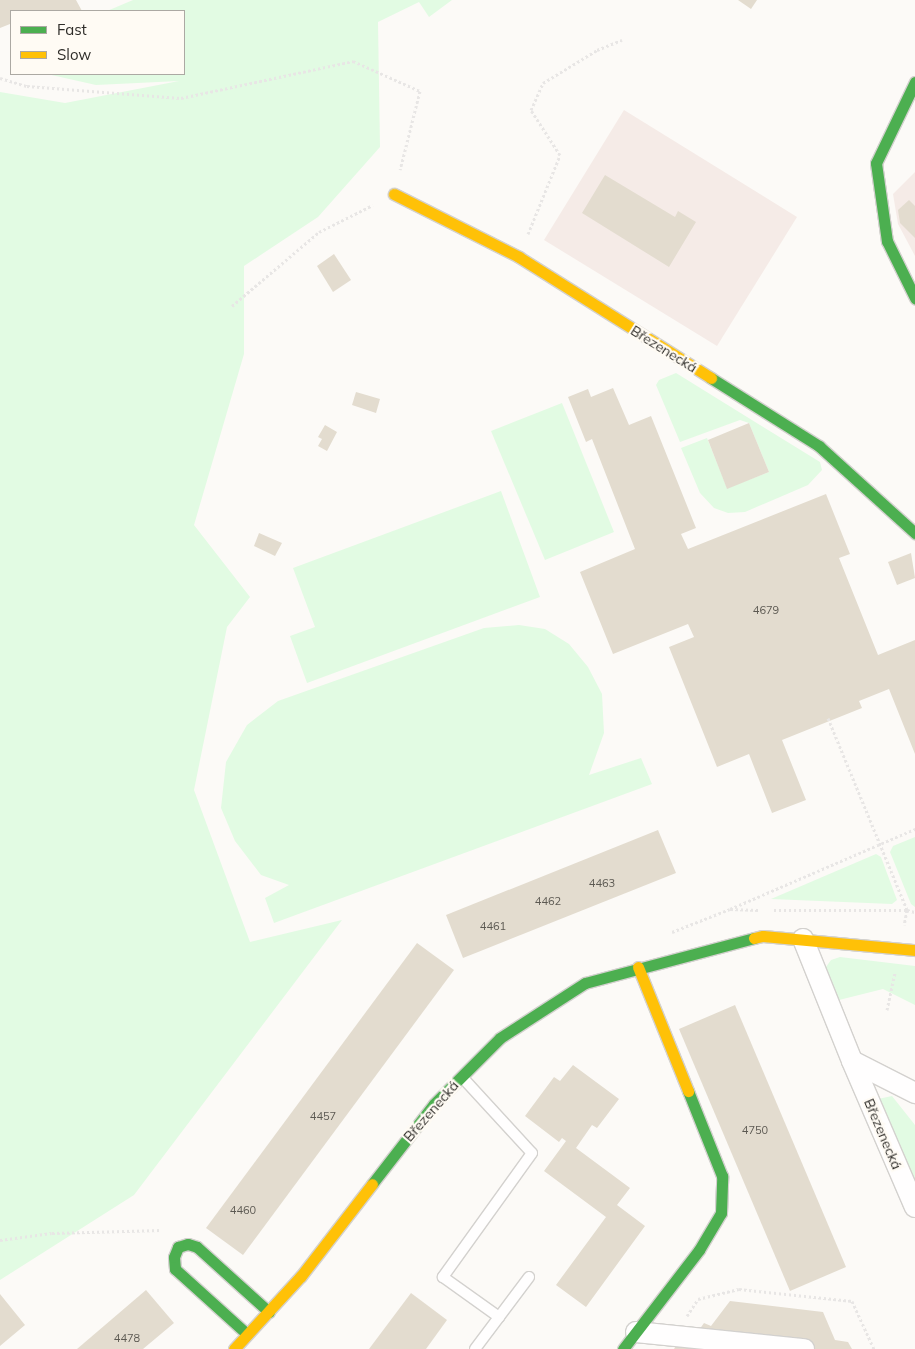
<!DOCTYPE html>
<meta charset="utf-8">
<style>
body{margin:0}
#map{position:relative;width:915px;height:1349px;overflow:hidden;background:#fcfaf7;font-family:Mulish,sans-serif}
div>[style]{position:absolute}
.industrial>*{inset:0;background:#f5ebe7}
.green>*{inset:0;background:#e2fbe3}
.building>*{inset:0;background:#e3dccf}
.path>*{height:3px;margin-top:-1.5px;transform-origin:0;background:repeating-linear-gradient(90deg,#e8e6e5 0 2.5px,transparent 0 5px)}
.roads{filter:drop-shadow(1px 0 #d3d1ce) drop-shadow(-1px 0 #d3d1ce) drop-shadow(0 1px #d3d1ce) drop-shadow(0 -1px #d3d1ce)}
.lane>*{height:10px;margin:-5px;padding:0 5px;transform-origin:5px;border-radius:5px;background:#fffefe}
.street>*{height:20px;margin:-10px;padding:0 10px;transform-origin:10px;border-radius:10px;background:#fffefe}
.fast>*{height:11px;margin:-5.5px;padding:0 5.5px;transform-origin:5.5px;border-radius:5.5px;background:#4caf50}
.slow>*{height:11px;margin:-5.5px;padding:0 5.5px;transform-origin:5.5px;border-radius:5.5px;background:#ffc107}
span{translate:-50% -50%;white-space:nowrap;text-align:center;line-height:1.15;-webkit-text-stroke:4.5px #fffbf4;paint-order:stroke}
.number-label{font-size:11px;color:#5c5952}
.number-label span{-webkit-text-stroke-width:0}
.street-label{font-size:14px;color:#2f2d29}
.legend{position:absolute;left:10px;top:10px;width:175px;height:65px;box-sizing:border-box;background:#fffbf4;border:1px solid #aca9a3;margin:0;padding:6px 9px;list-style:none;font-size:15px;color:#2f2d29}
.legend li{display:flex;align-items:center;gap:10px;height:25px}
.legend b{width:25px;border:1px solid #aca9a3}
</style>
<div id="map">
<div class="industrial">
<div style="clip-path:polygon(624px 110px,797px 217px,717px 346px,544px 240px)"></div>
<div style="clip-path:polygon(915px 172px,915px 256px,898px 224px,893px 194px)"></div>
</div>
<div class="green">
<div style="clip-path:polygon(133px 0,452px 0,429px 17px,419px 2px,378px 22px,380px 147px,318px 217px,244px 266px,244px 354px,194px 525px,250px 597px,227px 627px,194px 790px,250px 942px,342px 920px,134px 1195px,0 1280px,0 92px,65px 103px,179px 81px,96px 85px,47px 74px,184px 74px,184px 11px,107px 11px)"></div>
<div style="clip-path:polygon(676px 373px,820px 462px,822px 470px,808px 485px,745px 512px,728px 513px,714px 508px,700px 493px,681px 448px,707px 438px,727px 488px,769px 472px,749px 423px,740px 420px,680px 442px,656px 385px,659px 380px)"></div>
<div style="clip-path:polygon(562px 403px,614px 532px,545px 560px,491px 431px)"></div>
<div style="clip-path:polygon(501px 491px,540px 597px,307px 683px,290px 636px,315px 627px,293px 568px)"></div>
<div style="clip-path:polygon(519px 625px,545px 629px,569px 644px,588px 667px,602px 694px,604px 733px,589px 775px,641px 758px,652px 784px,274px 923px,265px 898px,289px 885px,261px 875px,235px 841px,221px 808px,226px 762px,247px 725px,278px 701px,484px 628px)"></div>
<div style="clip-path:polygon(915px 837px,915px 907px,911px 904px,890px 852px,893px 846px)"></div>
<div style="clip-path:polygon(876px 854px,881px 857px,897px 900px,892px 904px,771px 899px)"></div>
<div style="clip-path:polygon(840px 957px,915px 966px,915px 1005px,883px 989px,839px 1000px,833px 998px,823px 971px,831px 960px)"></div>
<div style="clip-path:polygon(892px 1096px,915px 1125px,915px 1185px,878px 1099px)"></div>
</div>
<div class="building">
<div style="clip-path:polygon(0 0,76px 0,82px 11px,11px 11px,11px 28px,10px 24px,0 28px)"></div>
<div style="clip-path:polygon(738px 0,757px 0,751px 9px)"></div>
<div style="clip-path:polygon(605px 175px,675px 217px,678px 211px,696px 222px,669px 267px,582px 213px)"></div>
<div style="clip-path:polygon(909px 200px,915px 206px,915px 238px,900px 223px,898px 210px)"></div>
<div style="clip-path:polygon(334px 254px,351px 280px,333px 292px,317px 266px)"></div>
<div style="clip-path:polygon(613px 388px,629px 425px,651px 416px,696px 528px,681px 534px,688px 549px,826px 494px,850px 554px,839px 558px,878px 655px,915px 640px,915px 754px,889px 689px,859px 701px,862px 708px,782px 740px,806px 800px,772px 813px,749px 754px,717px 767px,669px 647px,694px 637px,688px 624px,613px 654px,580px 572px,635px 549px,592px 439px,586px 442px,568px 397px,588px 389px,591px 397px)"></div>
<div style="clip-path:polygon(356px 392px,380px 399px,376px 413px,352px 405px)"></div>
<div style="clip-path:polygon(749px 423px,769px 472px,727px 489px,708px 440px)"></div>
<div style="clip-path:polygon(325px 425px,337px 432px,327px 451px,318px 446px,322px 439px,318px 437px)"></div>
<div style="clip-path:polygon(259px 533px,282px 543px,275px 556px,254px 546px)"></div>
<div style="clip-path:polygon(911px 553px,915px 578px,897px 585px,888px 562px)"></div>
<div style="clip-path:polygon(658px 830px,676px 873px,463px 958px,446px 915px)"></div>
<div style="clip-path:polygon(417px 943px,454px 970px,243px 1255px,206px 1228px)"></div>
<div style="clip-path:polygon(735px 1005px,846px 1267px,790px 1291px,679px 1029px)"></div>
<div style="clip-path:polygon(573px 1065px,619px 1099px,597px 1128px,592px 1125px,576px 1148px,630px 1188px,617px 1205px,645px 1226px,586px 1307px,556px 1285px,606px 1217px,544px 1171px,566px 1141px,562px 1138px,559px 1142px,525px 1116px,554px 1077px,560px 1081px)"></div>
<div style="clip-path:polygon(146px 1290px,174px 1323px,143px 1349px,77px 1349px)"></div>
<div style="clip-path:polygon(411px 1293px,447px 1320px,426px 1349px,369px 1349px)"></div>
<div style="clip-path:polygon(0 1294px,25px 1325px,0 1346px)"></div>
<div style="clip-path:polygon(730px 1301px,823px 1312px,835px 1340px,848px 1342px,852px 1349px,674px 1349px,679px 1341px,687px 1347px,704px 1323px,711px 1326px)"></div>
</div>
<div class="path">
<div style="left:0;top:78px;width:28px;rotate:17deg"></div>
<div style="left:27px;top:86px;width:154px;rotate:4.5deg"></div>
<div style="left:181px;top:98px;width:176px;rotate:-12.1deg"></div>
<div style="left:353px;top:61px;width:73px;rotate:24.1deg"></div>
<div style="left:420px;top:91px;width:81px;rotate:104.2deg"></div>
<div style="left:528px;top:234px;width:85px;rotate:-67.9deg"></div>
<div style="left:560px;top:155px;width:54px;rotate:-122.8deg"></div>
<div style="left:531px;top:110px;width:30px;rotate:-66deg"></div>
<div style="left:543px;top:83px;width:63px;rotate:-31.4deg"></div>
<div style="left:597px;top:50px;width:27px;rotate:-22deg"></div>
<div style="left:232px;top:306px;width:114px;rotate:-40.4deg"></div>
<div style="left:319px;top:232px;width:60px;rotate:-26.6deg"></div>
<div style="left:828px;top:718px;width:208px;rotate:67.6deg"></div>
<div style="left:907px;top:910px;width:8px;rotate:14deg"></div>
<div style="left:758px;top:910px;width:28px;rotate:-178deg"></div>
<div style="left:730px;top:909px;width:202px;rotate:-23.4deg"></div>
<div style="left:774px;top:910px;width:133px"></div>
<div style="left:907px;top:910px;width:15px;rotate:101deg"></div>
<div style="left:672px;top:932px;width:62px;rotate:-21.6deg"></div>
<div style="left:887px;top:1010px;width:38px;rotate:-78deg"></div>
<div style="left:0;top:1240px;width:52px;rotate:-7.7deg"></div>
<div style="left:52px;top:1233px;width:109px;rotate:-1.6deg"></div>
<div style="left:687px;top:1316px;width:20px;rotate:-57deg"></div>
<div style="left:698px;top:1299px;width:42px;rotate:-13.7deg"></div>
<div style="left:739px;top:1289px;width:114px;rotate:6.1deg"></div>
<div style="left:852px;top:1301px;width:53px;rotate:65.4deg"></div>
</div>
<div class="roads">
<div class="lane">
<div style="left:462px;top:1077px;width:103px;rotate:47.4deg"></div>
<div style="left:532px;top:1153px;width:153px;rotate:125.7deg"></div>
<div style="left:443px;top:1277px;width:69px;rotate:35.5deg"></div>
<div style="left:475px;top:1349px;width:90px;rotate:-53.1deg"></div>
</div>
<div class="street">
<div style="left:803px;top:939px;width:131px;rotate:68.1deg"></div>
<div style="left:852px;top:1061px;width:71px;rotate:26.9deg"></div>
<div style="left:852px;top:1061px;width:159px;rotate:66.7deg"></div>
<div style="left:636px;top:1332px;width:169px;rotate:5.8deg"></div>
</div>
<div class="fast">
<div style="left:915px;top:82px;width:90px;rotate:115.7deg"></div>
<div style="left:876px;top:163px;width:79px;rotate:82deg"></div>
<div style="left:887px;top:241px;width:64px;rotate:63.8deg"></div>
<div style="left:711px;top:378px;width:128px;rotate:32.2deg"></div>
<div style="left:819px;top:446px;width:130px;rotate:42.2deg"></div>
<div style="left:372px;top:1184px;width:101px;rotate:-52.2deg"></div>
<div style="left:434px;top:1104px;width:93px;rotate:-45deg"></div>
<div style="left:500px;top:1038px;width:101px;rotate:-32.9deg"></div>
<div style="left:585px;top:983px;width:175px;rotate:-14.9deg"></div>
<div style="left:247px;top:1334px;width:97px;rotate:-137.9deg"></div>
<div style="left:175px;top:1269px;width:12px;rotate:-95deg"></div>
<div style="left:174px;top:1257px;width:11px;rotate:-68deg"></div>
<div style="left:178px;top:1247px;width:10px;rotate:-17deg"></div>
<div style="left:188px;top:1244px;width:9px;rotate:18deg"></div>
<div style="left:197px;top:1247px;width:97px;rotate:42.1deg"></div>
<div style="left:623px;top:1349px;width:125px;rotate:-52.5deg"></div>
<div style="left:699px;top:1250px;width:43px;rotate:-59.3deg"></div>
<div style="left:721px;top:1213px;width:37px;rotate:-88deg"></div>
<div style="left:722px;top:1176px;width:92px;rotate:-111.8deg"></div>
</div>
<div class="slow">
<div style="left:394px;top:194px;width:140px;rotate:26.7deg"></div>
<div style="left:519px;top:257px;width:227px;rotate:32.2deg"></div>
<div style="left:754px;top:938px;width:9px;rotate:-13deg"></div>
<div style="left:763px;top:936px;width:153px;rotate:5.3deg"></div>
<div style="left:638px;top:967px;width:134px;rotate:68deg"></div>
<div style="left:234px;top:1349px;width:99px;rotate:-47.5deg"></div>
<div style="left:301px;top:1276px;width:116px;rotate:-52.3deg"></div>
</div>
</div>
<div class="number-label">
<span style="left:766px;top:610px">4679</span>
<span style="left:602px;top:883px">4463</span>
<span style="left:548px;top:901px">4462</span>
<span style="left:493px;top:926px">4461</span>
<span style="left:323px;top:1116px">4457</span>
<span style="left:755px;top:1130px">4750</span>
<span style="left:243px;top:1210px">4460</span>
<span style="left:127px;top:1338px">4478</span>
</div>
<div class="street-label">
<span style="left:664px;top:349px;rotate:32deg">Březenecká</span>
<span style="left:431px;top:1111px;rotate:-49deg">Březenecká</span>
<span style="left:883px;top:1134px;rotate:67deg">Březenecká</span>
</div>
<ul class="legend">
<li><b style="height:6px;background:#4caf50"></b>Fast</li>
<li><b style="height:6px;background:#ffc107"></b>Slow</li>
</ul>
</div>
